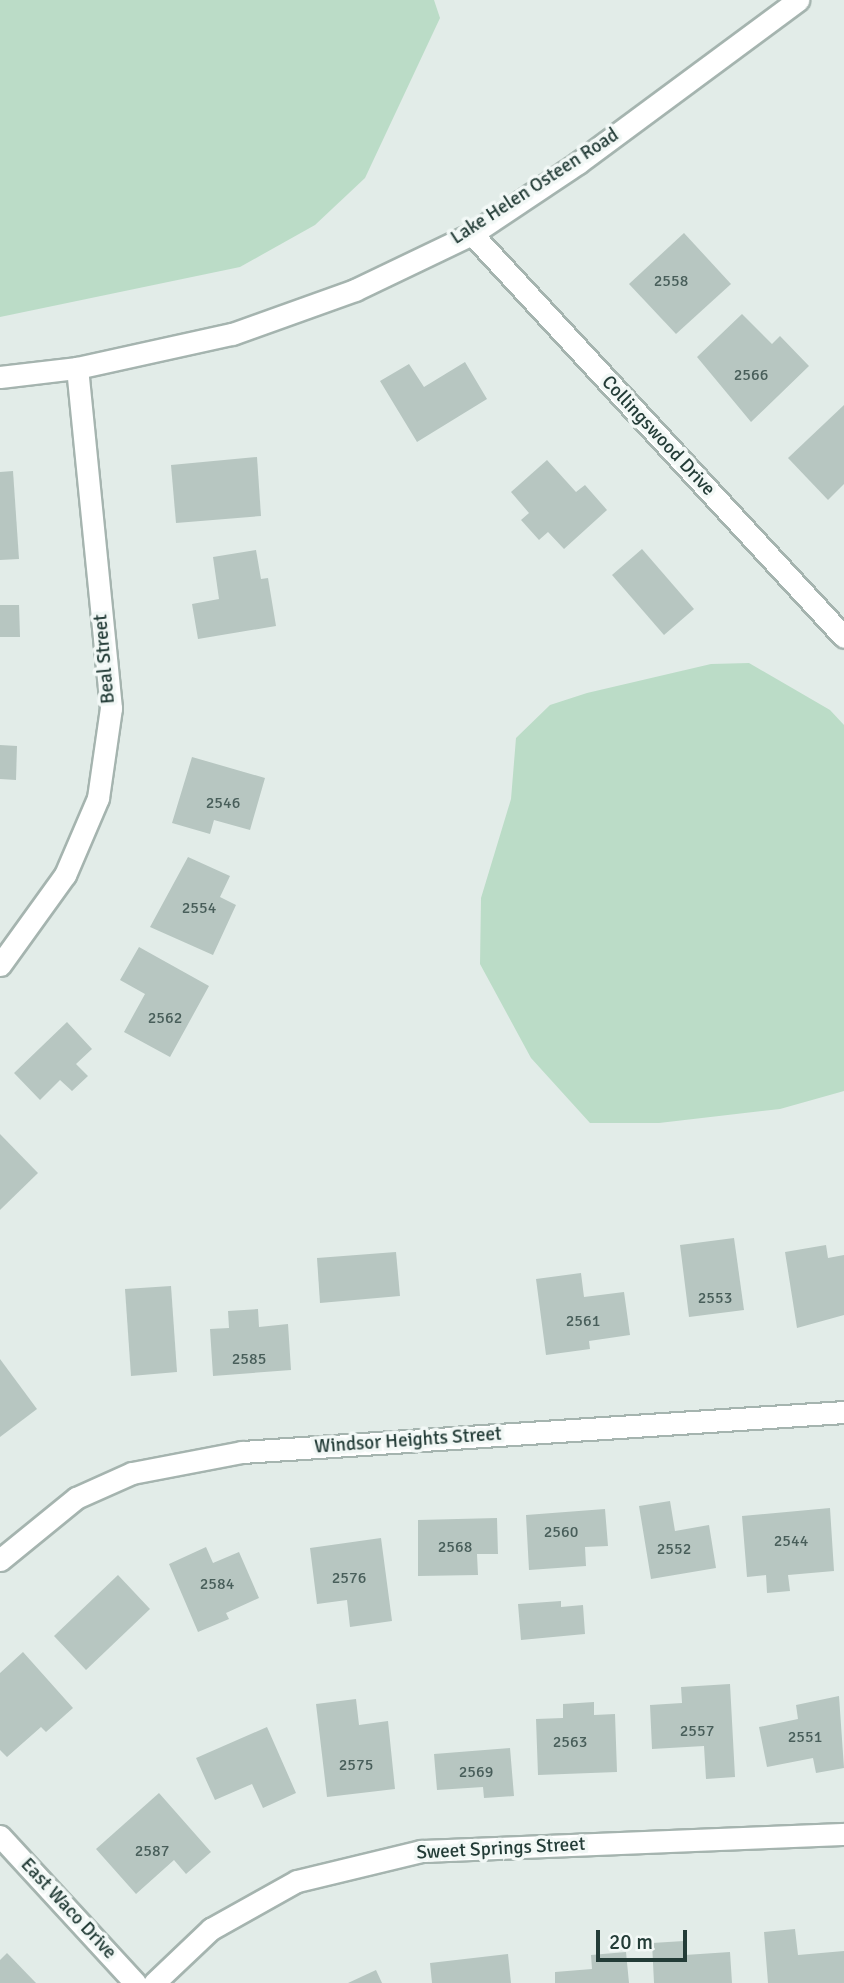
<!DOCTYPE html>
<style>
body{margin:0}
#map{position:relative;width:844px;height:1983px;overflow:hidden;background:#e2ece8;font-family:Signika,sans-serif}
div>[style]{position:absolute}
.green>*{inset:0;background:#bbdcc7}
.building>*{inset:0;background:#b7c6c1}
.roads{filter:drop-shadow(2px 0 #a5b4af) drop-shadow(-2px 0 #a5b4af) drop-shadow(0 2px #a5b4af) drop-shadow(0 -2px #a5b4af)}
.minor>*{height:21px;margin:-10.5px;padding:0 10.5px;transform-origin:10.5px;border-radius:10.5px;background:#fff}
span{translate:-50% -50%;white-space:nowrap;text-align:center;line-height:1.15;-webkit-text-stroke:7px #f2f8f6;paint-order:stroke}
.number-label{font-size:16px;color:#485e5a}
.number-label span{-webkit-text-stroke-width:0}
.street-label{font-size:19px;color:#233c37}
.scale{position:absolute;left:596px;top:1930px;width:91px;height:32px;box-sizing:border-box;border:4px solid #233c37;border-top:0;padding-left:9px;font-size:21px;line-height:24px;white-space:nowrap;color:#233c37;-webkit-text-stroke:5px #f2f8f6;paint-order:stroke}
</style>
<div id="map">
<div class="green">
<div style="clip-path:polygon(0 0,434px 0,440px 18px,365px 178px,315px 225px,240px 267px,0 317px)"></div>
<div style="clip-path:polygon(749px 663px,830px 710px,844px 725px,844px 1091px,780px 1109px,659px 1123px,590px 1123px,531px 1058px,480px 964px,481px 898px,511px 799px,516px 738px,550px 705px,587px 693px,711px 664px)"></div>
</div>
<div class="building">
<div style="clip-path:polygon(684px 233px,731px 284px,676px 334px,629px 284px)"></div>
<div style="clip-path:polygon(742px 314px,772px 344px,780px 336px,809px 366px,751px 422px,697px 357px)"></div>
<div style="clip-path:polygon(465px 362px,487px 399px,417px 442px,380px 381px,409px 364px,424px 387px)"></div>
<div style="clip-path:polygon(844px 405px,844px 484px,828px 500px,788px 458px)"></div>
<div style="clip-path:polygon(257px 457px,261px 516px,176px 523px,171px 465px)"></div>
<div style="clip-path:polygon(547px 460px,576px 492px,585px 485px,607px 510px,564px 549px,548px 532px,539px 540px,521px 520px,529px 513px,511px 492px)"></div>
<div style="clip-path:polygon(13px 471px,19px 559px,0 560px,0 472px)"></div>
<div style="clip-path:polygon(642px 549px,694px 609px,664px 635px,612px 575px)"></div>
<div style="clip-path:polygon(256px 550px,261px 579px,268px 578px,276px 626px,198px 639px,192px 604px,219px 599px,213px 557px)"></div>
<div style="clip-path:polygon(0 605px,19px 605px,20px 637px,0 637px)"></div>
<div style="clip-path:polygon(0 745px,17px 746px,16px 780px,0 779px)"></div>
<div style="clip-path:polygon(192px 757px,265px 778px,250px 830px,214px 820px,210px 834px,172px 823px)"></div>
<div style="clip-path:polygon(188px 857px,230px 876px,220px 897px,236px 905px,213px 955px,150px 927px)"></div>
<div style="clip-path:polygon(139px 947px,209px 986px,170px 1057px,124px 1032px,145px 994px,120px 980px)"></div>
<div style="clip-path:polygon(67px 1022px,92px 1049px,76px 1064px,88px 1076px,72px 1091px,60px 1080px,40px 1100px,14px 1073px)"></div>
<div style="clip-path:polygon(0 1134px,38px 1173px,0 1210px)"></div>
<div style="clip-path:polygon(734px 1238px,744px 1310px,689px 1317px,680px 1245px)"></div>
<div style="clip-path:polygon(826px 1245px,828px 1258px,844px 1255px,844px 1315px,797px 1328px,785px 1252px)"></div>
<div style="clip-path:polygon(396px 1252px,400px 1296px,320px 1303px,317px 1258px)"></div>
<div style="clip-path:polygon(581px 1273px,584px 1297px,624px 1292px,630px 1335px,589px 1341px,590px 1349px,546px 1355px,536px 1279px)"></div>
<div style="clip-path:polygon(171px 1286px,177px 1372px,131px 1376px,125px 1289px)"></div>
<div style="clip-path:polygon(258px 1309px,259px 1327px,288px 1324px,291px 1370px,213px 1376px,210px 1329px,229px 1328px,228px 1311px)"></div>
<div style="clip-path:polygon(0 1359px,37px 1409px,0 1437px)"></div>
<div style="clip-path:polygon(670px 1501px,675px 1531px,709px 1525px,716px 1568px,651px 1579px,639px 1506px)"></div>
<div style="clip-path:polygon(830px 1508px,834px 1571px,788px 1575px,790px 1591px,767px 1593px,766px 1575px,747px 1577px,742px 1516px)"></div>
<div style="clip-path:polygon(605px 1509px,608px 1546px,585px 1547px,586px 1566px,529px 1570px,526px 1515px)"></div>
<div style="clip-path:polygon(497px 1518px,498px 1554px,477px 1554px,478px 1575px,418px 1576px,418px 1520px)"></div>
<div style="clip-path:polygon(381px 1538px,392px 1621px,350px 1627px,347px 1600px,317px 1604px,310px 1548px)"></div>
<div style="clip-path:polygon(206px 1547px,213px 1563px,239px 1552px,259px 1598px,226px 1613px,229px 1619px,198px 1632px,169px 1564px)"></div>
<div style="clip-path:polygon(118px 1575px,150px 1609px,86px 1670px,54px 1636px)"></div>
<div style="clip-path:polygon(561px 1601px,561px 1607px,583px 1605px,585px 1634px,521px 1640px,518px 1604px)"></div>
<div style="clip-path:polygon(23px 1652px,73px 1708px,46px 1732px,41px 1727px,7px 1757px,0 1750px,0 1673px)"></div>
<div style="clip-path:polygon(730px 1684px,735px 1777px,706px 1779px,704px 1746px,652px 1749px,650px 1705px,682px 1703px,681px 1687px)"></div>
<div style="clip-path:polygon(839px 1696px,844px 1768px,816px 1773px,813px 1758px,767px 1767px,759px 1727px,798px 1719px,796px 1705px)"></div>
<div style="clip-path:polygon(356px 1699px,359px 1725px,388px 1721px,395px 1789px,327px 1797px,316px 1704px)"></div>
<div style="clip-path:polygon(594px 1702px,594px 1715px,615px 1714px,617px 1772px,538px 1775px,536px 1719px,563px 1718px,563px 1704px)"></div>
<div style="clip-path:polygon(267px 1727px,296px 1793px,263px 1808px,252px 1784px,215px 1800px,196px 1758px)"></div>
<div style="clip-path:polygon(510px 1748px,514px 1796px,484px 1798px,483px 1787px,437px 1790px,434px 1754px)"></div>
<div style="clip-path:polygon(159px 1793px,211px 1852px,186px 1874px,174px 1860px,136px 1894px,96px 1849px)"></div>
<div style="clip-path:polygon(795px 1929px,798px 1955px,844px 1951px,844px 1983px,768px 1983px,764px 1932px)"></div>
<div style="clip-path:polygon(684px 1941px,685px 1955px,730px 1952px,732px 1983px,654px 1983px,652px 1943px)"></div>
<div style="clip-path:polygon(626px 1952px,629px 1983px,555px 1983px,555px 1972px,592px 1969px,591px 1955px)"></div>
<div style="clip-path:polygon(7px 1953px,36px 1983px,0 1983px,0 1960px)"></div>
<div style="clip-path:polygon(508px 1954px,511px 1983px,432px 1983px,430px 1963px)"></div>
<div style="clip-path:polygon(376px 1970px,382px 1983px,348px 1983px)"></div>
</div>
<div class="roads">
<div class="minor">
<div style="left:472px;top:234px;width:548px;rotate:47.29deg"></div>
<div style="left:0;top:377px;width:78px;rotate:-6.7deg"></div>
<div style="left:77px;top:368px;width:159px;rotate:-12.4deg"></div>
<div style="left:232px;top:334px;width:131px;rotate:-19.7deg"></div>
<div style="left:355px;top:290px;width:130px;rotate:-25.6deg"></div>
<div style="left:472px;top:234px;width:128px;rotate:-33.8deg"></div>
<div style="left:578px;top:163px;width:274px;rotate:-36.5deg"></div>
<div style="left:0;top:965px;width:111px;rotate:-54.2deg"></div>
<div style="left:65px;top:875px;width:84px;rotate:-66.8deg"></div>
<div style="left:98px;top:798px;width:91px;rotate:-81.8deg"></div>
<div style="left:111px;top:708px;width:342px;rotate:-95.7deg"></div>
<div style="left:0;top:1560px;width:98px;rotate:-39.2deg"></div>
<div style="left:76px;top:1498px;width:61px;rotate:-24.1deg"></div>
<div style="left:132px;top:1473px;width:112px;rotate:-10.8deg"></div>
<div style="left:242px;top:1452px;width:603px;rotate:-3.8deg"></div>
<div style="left:0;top:1836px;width:200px;rotate:47.4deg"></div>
<div style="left:154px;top:1983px;width:79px;rotate:-43.5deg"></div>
<div style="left:211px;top:1929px;width:98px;rotate:-29.2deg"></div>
<div style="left:297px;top:1881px;width:128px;rotate:-13.6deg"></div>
<div style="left:421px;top:1851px;width:423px;rotate:-2.3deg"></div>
</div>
</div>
<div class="number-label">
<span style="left:671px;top:281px">2558</span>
<span style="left:751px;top:375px">2566</span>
<span style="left:223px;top:803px">2546</span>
<span style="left:199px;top:908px">2554</span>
<span style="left:165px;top:1018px">2562</span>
<span style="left:715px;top:1298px">2553</span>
<span style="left:583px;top:1321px">2561</span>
<span style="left:249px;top:1359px">2585</span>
<span style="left:561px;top:1532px">2560</span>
<span style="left:791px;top:1541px">2544</span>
<span style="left:455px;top:1547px">2568</span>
<span style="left:674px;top:1549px">2552</span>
<span style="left:349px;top:1578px">2576</span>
<span style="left:217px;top:1584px">2584</span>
<span style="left:697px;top:1731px">2557</span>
<span style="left:805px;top:1737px">2551</span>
<span style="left:570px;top:1742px">2563</span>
<span style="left:356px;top:1765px">2575</span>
<span style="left:476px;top:1772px">2569</span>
<span style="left:152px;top:1851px">2587</span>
</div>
<div class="street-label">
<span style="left:535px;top:187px;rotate:-33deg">Lake Helen Osteen Road</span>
<span style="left:658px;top:436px;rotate:47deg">Collingswood Drive</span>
<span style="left:105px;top:659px;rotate:-95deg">Beal Street</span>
<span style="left:408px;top:1441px;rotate:-4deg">Windsor Heights Street</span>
<span style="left:501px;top:1849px;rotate:-3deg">Sweet Springs Street</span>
<span style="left:68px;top:1909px;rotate:47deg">East Waco Drive</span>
</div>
<div class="scale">20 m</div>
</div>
